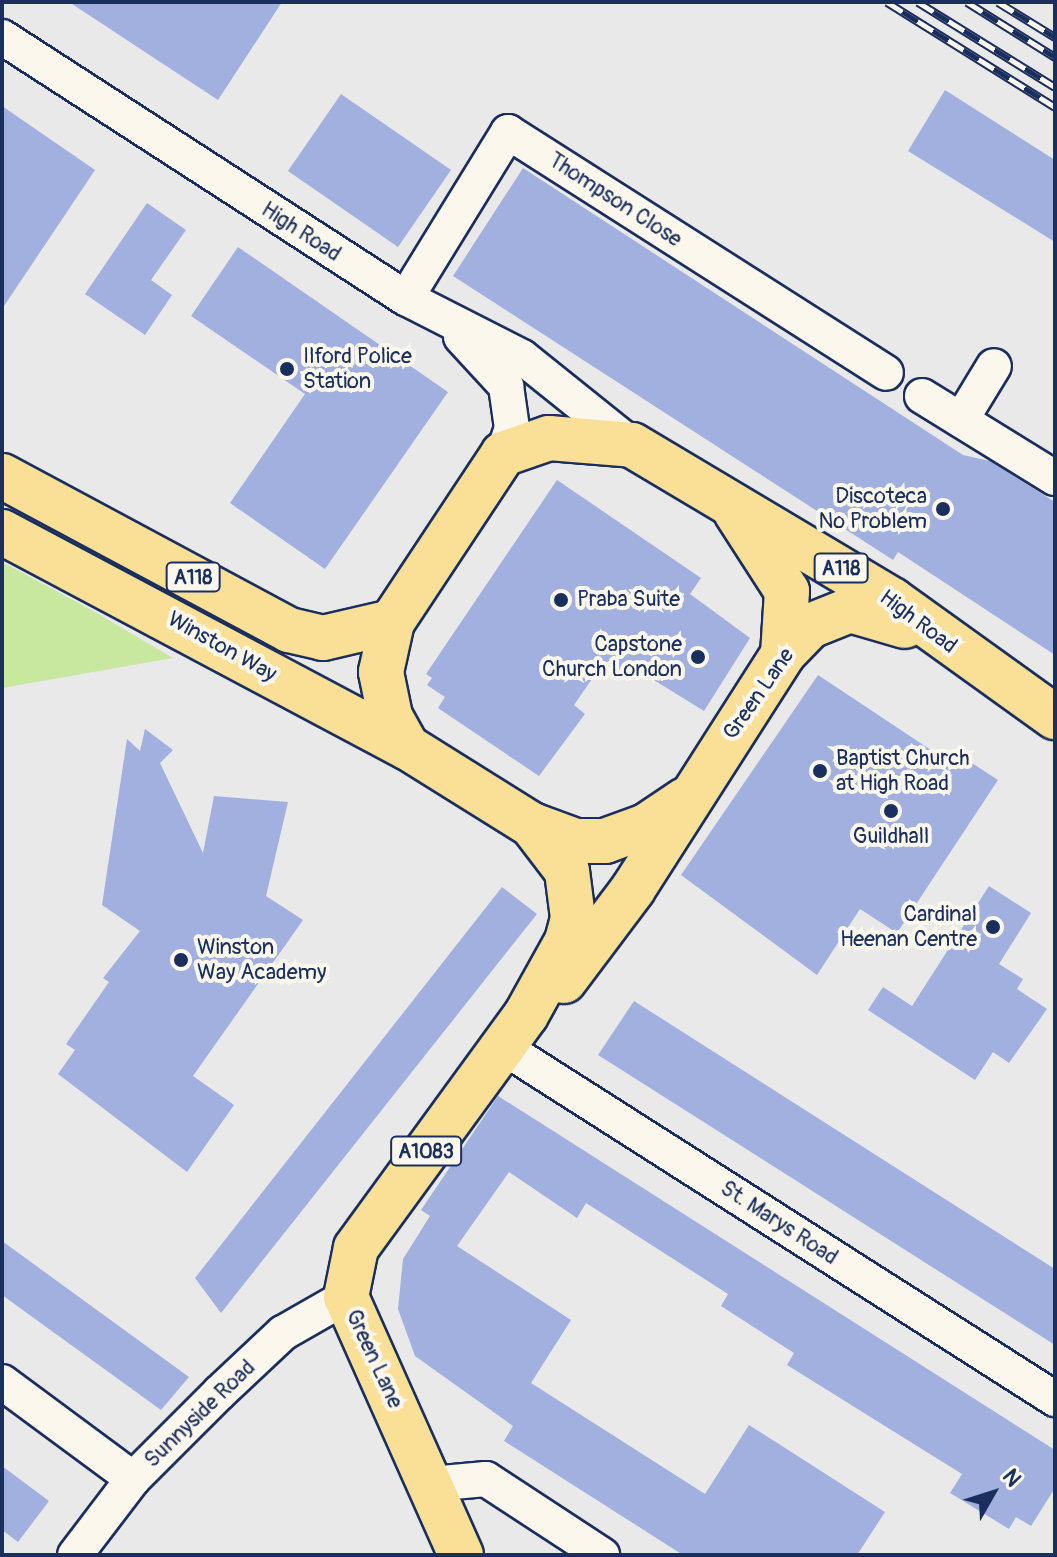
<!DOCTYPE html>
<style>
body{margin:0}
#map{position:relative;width:1057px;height:1557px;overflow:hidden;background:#e9e9e9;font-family:Pangolin,sans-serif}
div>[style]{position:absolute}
.green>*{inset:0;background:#c8e79f}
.building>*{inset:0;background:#a1b0df}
.roads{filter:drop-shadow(2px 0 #1b2f5e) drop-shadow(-2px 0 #1b2f5e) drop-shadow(0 2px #1b2f5e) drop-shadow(0 -2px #1b2f5e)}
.street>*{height:34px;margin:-17px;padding:0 17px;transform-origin:17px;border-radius:17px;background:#fbf7ec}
.primary>*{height:44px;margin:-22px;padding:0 22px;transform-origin:22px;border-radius:22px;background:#fadf96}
.rail>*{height:9px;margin-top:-4.5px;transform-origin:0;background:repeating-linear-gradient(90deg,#fbf7ec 0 18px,#1b2f5e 0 36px);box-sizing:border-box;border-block:2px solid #1b2f5e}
.dots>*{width:22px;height:22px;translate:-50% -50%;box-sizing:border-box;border:4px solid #fbf7ec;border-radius:50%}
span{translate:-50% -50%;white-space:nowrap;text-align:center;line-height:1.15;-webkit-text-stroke:8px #fbf7ec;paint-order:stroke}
.shield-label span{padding:2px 6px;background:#fbf7ec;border:2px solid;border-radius:6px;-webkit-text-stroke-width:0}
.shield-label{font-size:20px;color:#1b2f5e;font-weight:700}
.street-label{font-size:22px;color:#1b2f5e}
.poi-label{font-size:22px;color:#1b2f5e}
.left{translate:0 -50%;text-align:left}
.right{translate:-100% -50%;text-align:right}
.frame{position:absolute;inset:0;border:4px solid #1b2f5e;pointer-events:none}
.north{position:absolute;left:953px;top:1453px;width:80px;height:80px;-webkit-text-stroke:6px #fbf7ec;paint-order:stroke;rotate:51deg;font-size:22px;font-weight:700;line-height:32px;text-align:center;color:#1b2f5e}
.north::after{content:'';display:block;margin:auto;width:28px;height:36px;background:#1b2f5e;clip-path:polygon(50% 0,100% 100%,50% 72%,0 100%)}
</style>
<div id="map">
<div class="green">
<div style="clip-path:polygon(2px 562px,88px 608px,173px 658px,2px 688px)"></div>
</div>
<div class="building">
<div style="clip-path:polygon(69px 2px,282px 2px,218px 100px)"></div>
<div style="clip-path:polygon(945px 90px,1055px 160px,1055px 242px,908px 151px)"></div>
<div style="clip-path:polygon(341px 94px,451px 170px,398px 247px,288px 171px)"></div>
<div style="clip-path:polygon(2px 106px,95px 170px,2px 309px)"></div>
<div style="clip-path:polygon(523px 168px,963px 455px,990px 461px,1055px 502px,1055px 655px,898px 552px,893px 560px,453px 276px)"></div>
<div style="clip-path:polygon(147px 203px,186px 230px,151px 280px,172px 295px,145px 335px,85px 294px)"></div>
<div style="clip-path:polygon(238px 247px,448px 392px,325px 569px,230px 503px,305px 394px,191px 316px)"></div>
<div style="clip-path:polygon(557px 480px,701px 578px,690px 594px,750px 638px,704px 711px,636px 669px,628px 680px,603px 663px,574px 705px,585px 714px,539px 776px,438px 708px,445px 697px,427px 685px,432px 678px,426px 674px)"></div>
<div style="clip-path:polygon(818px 675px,946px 760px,952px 750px,998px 780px,897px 933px,860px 909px,817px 975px,681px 875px)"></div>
<div style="clip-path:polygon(145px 729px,173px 750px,160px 763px,203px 853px,214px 796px,288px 802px,266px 896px,303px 920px,193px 1076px,234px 1105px,187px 1172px,58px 1074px,75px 1050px,66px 1044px,109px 982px,103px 978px,140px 931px,102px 905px,127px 739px,140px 751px)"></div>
<div style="clip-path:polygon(989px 886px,1031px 913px,999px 964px,1023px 979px,1017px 989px,1047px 1009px,1009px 1063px,993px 1052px,975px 1080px,868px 1010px,883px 987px,912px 1006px)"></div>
<div style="clip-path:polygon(502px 887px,537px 914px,221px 1313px,195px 1278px)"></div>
<div style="clip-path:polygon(634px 1001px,1055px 1269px,1055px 1345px,598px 1055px)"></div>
<div style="clip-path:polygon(498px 1096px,1055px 1450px,1055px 1488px,1031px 1526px,1016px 1517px,1009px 1529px,950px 1493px,962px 1474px,787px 1365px,794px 1353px,721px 1306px,728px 1294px,586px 1203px,577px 1218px,509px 1172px,457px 1246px,571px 1320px,531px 1383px,705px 1494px,749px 1425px,885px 1512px,857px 1555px,683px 1555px,504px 1441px,513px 1426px,415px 1356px,398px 1309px,403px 1259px,430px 1216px,421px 1210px)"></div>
<div style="clip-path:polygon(2px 1241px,189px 1377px,161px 1410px,2px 1295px)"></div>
<div style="clip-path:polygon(2px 1466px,49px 1501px,18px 1542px,2px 1530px)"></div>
</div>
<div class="roads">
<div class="street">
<div style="left:2px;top:37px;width:481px;rotate:32.9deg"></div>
<div style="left:406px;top:298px;width:130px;rotate:27deg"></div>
<div style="left:522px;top:357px;width:141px;rotate:38.7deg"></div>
<div style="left:406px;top:298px;width:195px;rotate:-58.4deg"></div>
<div style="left:508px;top:132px;width:448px;rotate:32.5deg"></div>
<div style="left:461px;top:337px;width:67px;rotate:47.4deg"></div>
<div style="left:506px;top:386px;width:42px;rotate:81.9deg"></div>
<div style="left:512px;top:428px;width:28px;rotate:109deg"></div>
<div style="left:922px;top:396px;width:156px;rotate:31.7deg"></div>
<div style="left:961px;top:420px;width:63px;rotate:-58.6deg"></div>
<div style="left:503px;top:1047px;width:655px;rotate:32.52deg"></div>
<div style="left:2px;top:1382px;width:163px;rotate:36.5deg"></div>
<div style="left:431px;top:1484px;width:55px;rotate:-5.2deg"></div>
<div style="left:486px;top:1479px;width:139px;rotate:33.2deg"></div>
<div style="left:75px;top:1555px;width:96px;rotate:-52.7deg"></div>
<div style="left:133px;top:1479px;width:122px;rotate:-45deg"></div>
<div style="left:219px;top:1393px;width:88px;rotate:-43.2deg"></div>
<div style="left:283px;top:1333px;width:73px;rotate:-29.7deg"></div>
</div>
<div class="primary">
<div style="left:2px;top:476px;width:326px;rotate:28.2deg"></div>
<div style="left:289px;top:630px;width:35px;rotate:13deg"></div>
<div style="left:323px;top:638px;width:71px;rotate:-13.1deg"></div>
<div style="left:736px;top:512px;width:94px;rotate:57.2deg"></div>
<div style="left:787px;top:591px;width:63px;rotate:93.6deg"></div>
<div style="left:2px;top:532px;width:459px;rotate:28deg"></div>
<div style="left:407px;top:747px;width:147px;rotate:32deg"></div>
<div style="left:532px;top:825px;width:47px;rotate:20deg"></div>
<div style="left:576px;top:841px;width:29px"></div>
<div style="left:605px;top:841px;width:44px;rotate:-20.1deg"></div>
<div style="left:646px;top:826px;width:47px;rotate:-33.7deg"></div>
<div style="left:407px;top:747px;width:35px;rotate:-119deg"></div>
<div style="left:390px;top:716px;width:45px;rotate:-101.6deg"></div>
<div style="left:381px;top:672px;width:51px;rotate:-77.6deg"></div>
<div style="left:392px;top:622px;width:201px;rotate:-56.5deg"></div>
<div style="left:503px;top:454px;width:49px;rotate:-19.2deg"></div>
<div style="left:549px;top:438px;width:83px;rotate:4.8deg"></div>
<div style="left:632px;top:445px;width:303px;rotate:30.8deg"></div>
<div style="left:892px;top:600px;width:201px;rotate:35.7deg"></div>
<div style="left:564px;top:981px;width:115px;rotate:-53.1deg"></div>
<div style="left:633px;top:889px;width:279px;rotate:-57.4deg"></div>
<div style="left:783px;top:654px;width:39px;rotate:-46deg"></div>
<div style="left:810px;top:626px;width:43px;rotate:-21.8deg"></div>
<div style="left:850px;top:610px;width:57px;rotate:16.2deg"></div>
<div style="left:461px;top:1555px;width:282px;rotate:-114deg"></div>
<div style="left:346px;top:1297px;width:50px;rotate:-78.5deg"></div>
<div style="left:356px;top:1248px;width:288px;rotate:-53.9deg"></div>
<div style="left:526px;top:1015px;width:85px;rotate:-61deg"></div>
<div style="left:567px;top:941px;width:24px;rotate:-75deg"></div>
<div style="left:573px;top:918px;width:47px;rotate:-97.3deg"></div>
<div style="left:567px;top:871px;width:58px;rotate:-127.3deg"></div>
</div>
</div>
<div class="rail">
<div style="left:887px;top:2px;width:198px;rotate:32deg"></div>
<div style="left:918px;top:2px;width:161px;rotate:31.8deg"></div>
<div style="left:967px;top:2px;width:104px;rotate:32deg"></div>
<div style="left:998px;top:2px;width:67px;rotate:31.6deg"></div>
</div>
<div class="dots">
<div style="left:287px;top:369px;background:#1b2f5e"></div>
<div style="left:943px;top:509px;background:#1b2f5e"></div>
<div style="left:561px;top:600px;background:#1b2f5e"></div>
<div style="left:698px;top:657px;background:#1b2f5e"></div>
<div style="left:820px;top:771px;background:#1b2f5e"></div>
<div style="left:891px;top:811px;background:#1b2f5e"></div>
<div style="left:993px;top:927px;background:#1b2f5e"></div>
<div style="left:181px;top:960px;background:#1b2f5e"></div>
</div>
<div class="shield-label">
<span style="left:841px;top:568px">A118</span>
<span style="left:193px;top:577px">A118</span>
<span style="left:426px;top:1151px">A1083</span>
</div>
<div class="street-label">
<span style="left:615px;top:200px;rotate:33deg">Thompson Close</span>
<span style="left:301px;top:232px;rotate:33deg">High Road</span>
<span style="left:918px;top:622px;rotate:37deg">High Road</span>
<span style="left:222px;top:647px;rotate:29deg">Winston Way</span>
<span style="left:759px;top:694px;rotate:-55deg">Green Lane</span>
<span style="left:779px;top:1223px;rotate:33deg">St. Marys Road</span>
<span style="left:374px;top:1359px;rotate:65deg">Green Lane</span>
<span style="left:200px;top:1414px;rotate:-44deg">Sunnyside Road</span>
</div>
<div class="poi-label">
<span class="left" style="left:303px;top:369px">Ilford Police<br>Station</span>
<span class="right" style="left:927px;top:509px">Discoteca<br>No Problem</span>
<span class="left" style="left:577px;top:600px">Praba Suite</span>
<span class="right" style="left:682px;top:657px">Capstone<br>Church London</span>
<span class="left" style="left:836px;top:771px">Baptist Church<br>at High Road</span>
<span style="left:891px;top:837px">Guildhall</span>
<span class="right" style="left:977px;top:927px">Cardinal<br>Heenan Centre</span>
<span class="left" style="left:197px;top:960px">Winston<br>Way Academy</span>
</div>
<div class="frame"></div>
<div class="north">N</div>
</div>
